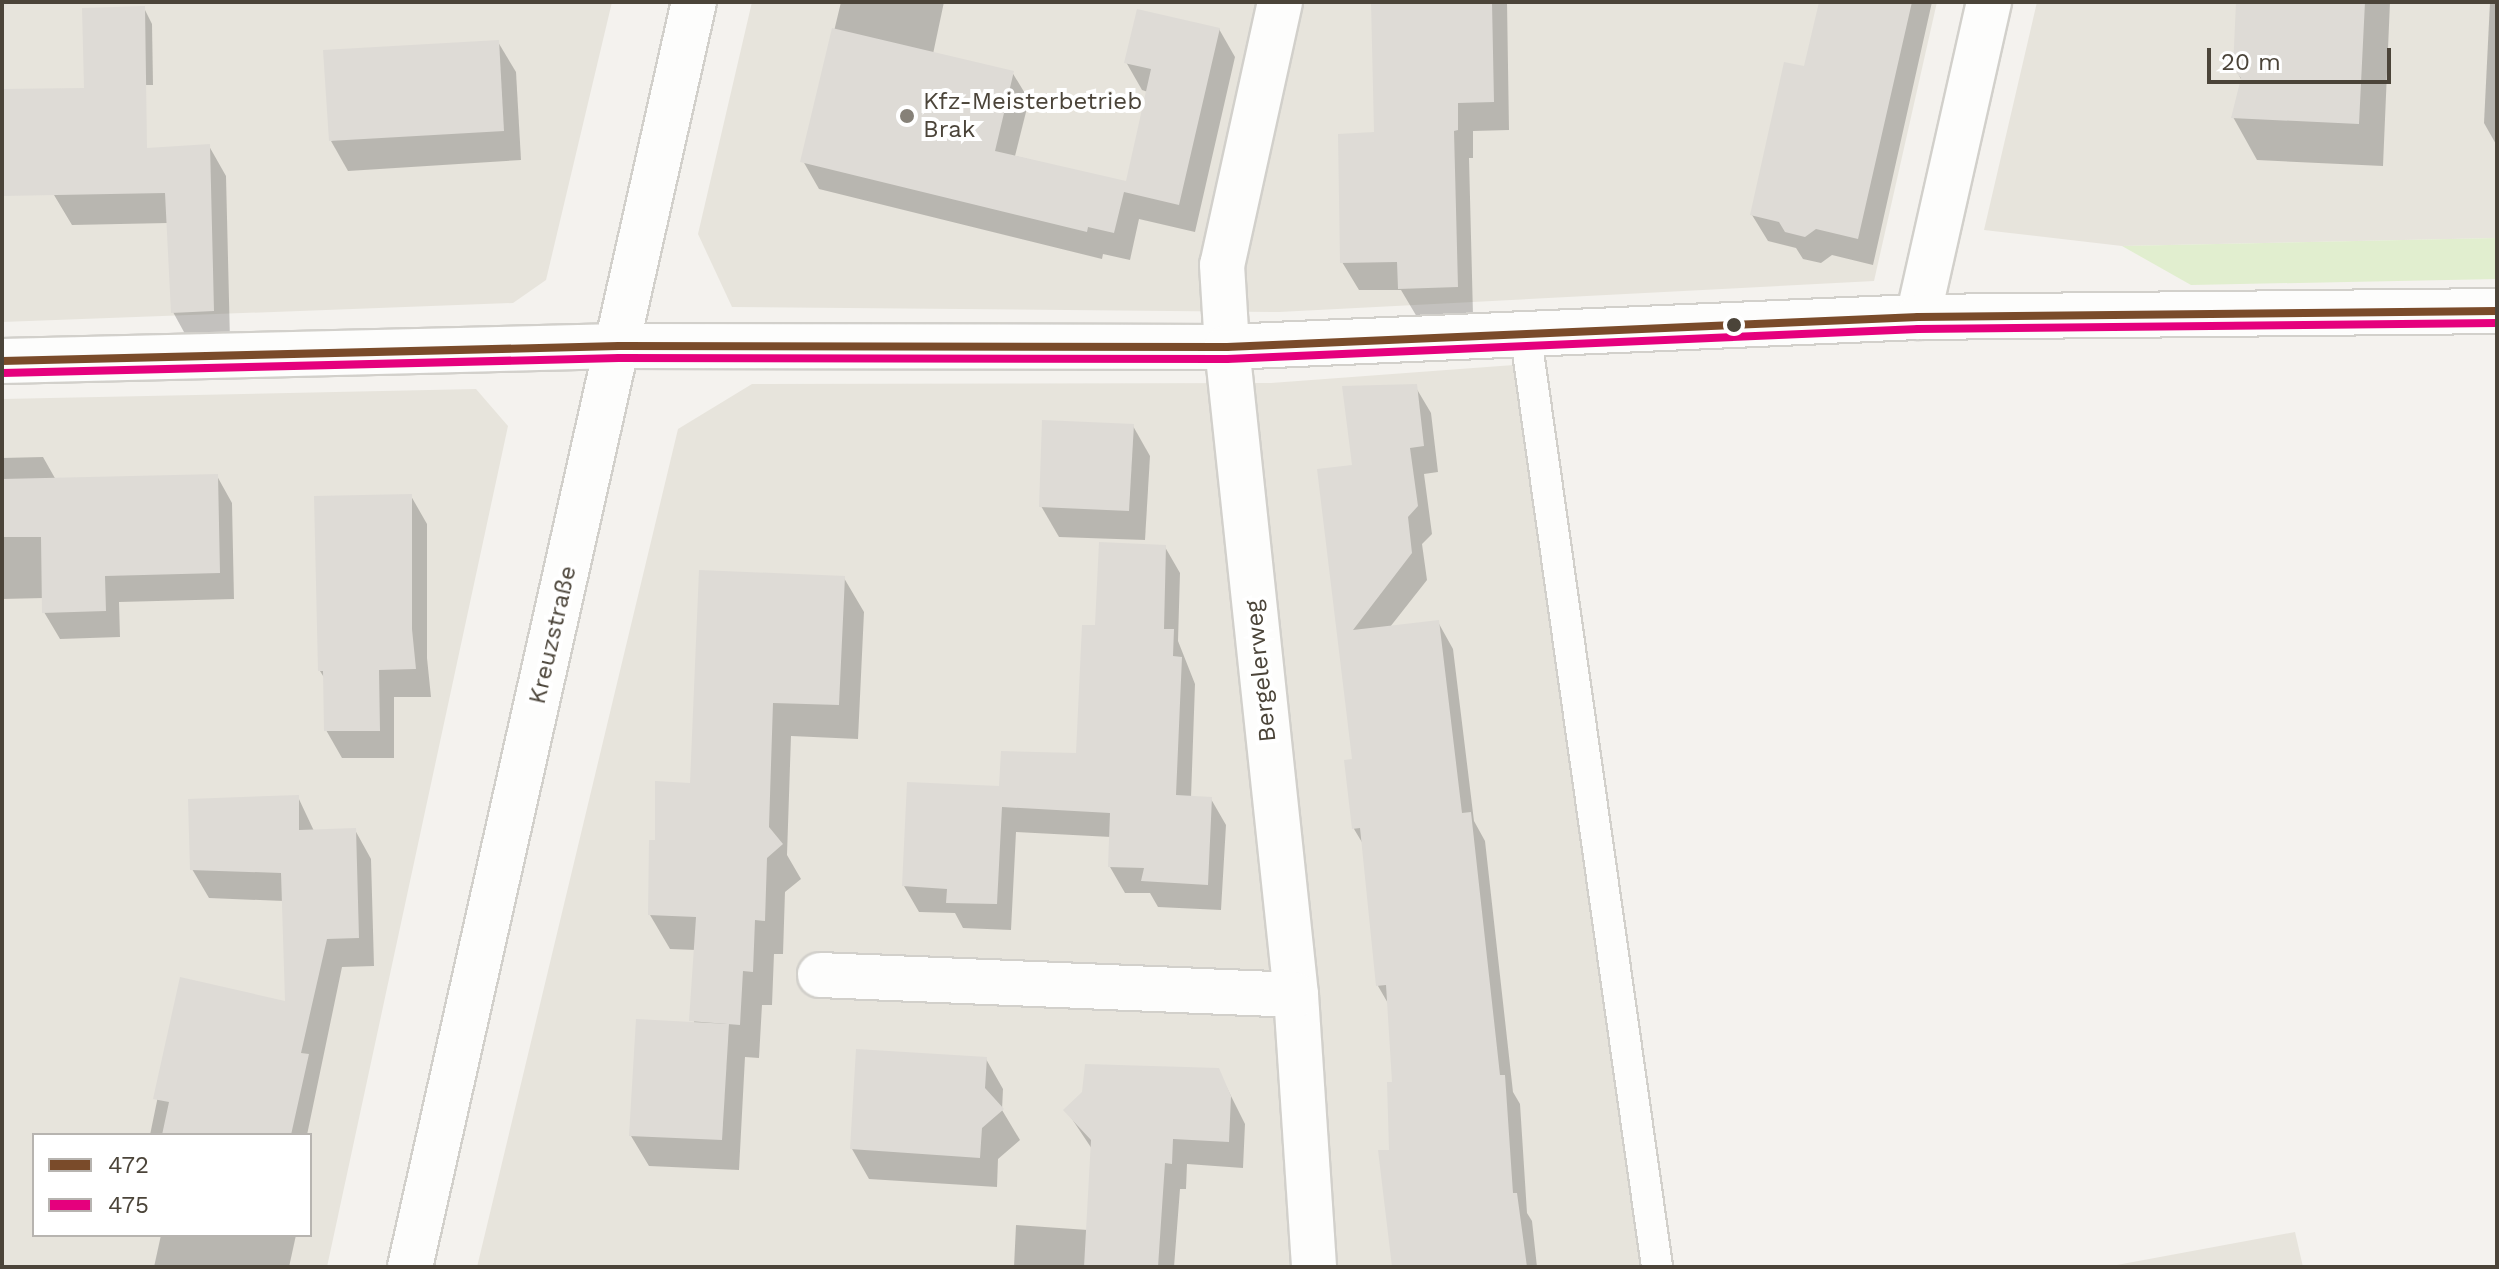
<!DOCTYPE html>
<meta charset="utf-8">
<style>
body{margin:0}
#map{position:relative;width:2499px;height:1269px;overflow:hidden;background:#f4f2ee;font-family:"Work Sans",sans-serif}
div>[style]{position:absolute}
.residential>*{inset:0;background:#e7e4dc}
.green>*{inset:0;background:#e1eecf}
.shadow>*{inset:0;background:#0003}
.building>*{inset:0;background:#dedbd6}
.roads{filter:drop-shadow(2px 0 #d2d0cb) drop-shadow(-2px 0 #d2d0cb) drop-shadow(0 2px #d2d0cb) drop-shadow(0 -2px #d2d0cb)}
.service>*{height:30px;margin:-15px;padding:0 15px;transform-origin:15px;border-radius:15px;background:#fdfdfc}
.minor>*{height:44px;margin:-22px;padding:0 22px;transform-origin:22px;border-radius:22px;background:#fdfdfc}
.tertiary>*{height:44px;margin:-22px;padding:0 22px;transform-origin:22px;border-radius:22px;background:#fdfdfc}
.bus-1>*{height:8px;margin:-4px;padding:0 4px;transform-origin:4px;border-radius:4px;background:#7a4b2a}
.bus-2>*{height:8px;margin:-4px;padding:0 4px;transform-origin:4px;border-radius:4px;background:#e5007d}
.dots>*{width:22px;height:22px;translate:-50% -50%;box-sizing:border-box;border:4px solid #fff;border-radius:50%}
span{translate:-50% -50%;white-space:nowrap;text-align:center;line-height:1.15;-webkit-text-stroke:8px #fff;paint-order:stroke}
.poi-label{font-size:24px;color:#4b4439}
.left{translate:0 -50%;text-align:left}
.street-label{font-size:24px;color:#4b4439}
.frame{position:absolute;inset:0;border:4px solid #4b4439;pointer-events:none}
.legend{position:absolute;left:32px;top:1133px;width:280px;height:104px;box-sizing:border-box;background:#fff;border:2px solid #b7b4b0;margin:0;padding:10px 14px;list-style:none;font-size:24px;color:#4b4439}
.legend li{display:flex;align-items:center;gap:16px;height:40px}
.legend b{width:40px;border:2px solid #b7b4b0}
.scale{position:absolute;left:2207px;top:48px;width:184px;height:36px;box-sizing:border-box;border:4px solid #4b4439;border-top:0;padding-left:10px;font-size:24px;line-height:28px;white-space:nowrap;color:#4b4439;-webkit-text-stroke:6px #fff;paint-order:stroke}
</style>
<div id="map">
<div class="residential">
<div style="clip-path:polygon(2px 2px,612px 2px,546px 280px,513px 303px,2px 322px)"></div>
<div style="clip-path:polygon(752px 2px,1937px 2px,1874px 281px,1279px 312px,732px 307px,698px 234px)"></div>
<div style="clip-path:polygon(2037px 2px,2497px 2px,2497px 238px,2122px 246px,1984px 230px)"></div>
<div style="clip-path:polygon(1514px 365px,1640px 1267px,477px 1267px,678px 429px,752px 384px,1271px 383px)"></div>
<div style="clip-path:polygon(evenodd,476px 389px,508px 426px,327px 1267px,2px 1267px,2px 399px,476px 389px,34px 1135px,310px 1135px,310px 1235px,34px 1235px,34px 1135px)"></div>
<div style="clip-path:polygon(2295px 1232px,2303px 1267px,2106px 1267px)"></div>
</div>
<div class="green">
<div style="clip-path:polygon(2497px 238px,2497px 279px,2191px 285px,2122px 246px)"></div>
</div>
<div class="shadow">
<div style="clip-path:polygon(841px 2px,944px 2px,933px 54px,1012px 72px,1029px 100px,1015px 156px,1127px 183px,1148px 92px,1142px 90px,1126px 62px,1219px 29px,1235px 57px,1195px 232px,1139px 219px,1130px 260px,1103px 254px,1102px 259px,819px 189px,803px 161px)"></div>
<div style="clip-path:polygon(1373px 2px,1507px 2px,1509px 130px,1473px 131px,1473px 158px,1469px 158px,1473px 315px,1417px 317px,1401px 290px,1359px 290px,1342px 262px,1376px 134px)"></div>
<div style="clip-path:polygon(1821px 2px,1932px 2px,1873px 265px,1832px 255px,1821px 263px,1803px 259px,1796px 248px,1768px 241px,1752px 215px,1806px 69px)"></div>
<div style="clip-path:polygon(2238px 2px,2390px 2px,2383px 166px,2257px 160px,2233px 117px,2242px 81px,2235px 68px)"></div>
<div style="clip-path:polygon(2490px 2px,2497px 2px,2497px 146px,2484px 123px)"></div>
<div style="clip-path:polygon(144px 8px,152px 24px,153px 85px,94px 85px)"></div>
<div style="clip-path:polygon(498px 42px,516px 72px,521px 160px,348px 171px,331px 141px)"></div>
<div style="clip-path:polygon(209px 146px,226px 176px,230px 341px,190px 343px,173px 312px,168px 223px,72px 225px,54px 195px)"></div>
<div style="clip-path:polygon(1415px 386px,1431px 413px,1438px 472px,1424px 474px,1432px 534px,1422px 544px,1427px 580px,1390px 627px,1438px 622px,1453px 649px,1474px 821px,1485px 841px,1513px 1092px,1520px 1104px,1527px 1213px,1532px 1221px,1537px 1267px,1406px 1267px,1389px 1005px,1378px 986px,1363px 844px,1354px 829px,1354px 760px,1320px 471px,1354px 467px)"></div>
<div style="clip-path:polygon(1133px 426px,1150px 456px,1145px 540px,1059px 537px,1041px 506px)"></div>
<div style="clip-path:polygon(43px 457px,56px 480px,217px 476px,232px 503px,234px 599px,119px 602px,120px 637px,60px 639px,44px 612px,44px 598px,2px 599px,2px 458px)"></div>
<div style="clip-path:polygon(411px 496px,427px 524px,427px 658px,431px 697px,394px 697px,394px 758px,342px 758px,326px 730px,325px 679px,320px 671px)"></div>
<div style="clip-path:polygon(1165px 547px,1180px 573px,1178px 641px,1195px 684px,1191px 798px,1211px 799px,1226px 825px,1221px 910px,1158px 907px,1150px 893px,1125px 893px,1110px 867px,1111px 837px,1016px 832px,1011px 930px,963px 928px,955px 913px,919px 912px,904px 886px,1000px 788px,1078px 755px,1097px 627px)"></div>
<div style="clip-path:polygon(844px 578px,864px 612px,858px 739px,791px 736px,787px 855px,801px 879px,785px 892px,783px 954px,774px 954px,772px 1005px,762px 1005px,759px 1058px,745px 1057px,739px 1170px,649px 1166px,631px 1136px,694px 1024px,696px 950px,670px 949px,650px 915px,657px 842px,692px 785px)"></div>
<div style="clip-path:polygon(298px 797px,314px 831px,355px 830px,371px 859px,374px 966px,342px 967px,307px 1135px,150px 1135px,182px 979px,287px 1003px,284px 901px,209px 898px,192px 869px)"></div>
<div style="clip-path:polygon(986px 1059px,1003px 1089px,1002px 1110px,1020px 1140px,998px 1159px,997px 1187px,869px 1179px,852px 1149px)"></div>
<div style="clip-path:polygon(1218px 1070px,1245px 1124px,1243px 1168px,1187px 1164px,1186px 1189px,1180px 1189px,1174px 1267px,1014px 1267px,1016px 1225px,1088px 1230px,1092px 1149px,1066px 1110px)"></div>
<div style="clip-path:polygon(161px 1235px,296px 1235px,289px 1267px,154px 1267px)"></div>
</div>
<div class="building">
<div style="clip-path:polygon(1371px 2px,1492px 2px,1494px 102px,1458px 103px,1458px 130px,1454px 131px,1458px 287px,1398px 289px,1397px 262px,1340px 263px,1338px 134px,1374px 132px)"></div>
<div style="clip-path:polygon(1819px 2px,1912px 2px,1858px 239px,1816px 229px,1805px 237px,1785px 232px,1779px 222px,1750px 215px,1784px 62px,1804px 66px)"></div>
<div style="clip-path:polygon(2236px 2px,2365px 2px,2359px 124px,2231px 118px,2241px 78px,2233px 69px)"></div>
<div style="clip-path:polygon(145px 6px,147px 148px,210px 144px,214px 311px,171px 313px,165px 193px,2px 196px,2px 89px,84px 88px,82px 8px)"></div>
<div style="clip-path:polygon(1137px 9px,1220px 28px,1179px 205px,1124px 192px,1114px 233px,1088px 227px,1087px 232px,800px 162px,832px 28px,1014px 71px,995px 151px,1126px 181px,1151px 69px,1124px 63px)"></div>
<div style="clip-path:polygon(499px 40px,504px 131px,329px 141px,323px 50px)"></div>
<div style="clip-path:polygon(1417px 384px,1424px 446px,1410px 448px,1418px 506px,1408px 517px,1412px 553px,1353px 630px,1439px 620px,1462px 813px,1471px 812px,1500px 1075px,1505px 1075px,1513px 1193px,1517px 1193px,1527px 1267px,1392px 1267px,1378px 1150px,1389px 1150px,1387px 1082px,1392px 1082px,1386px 985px,1376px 986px,1360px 828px,1352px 829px,1344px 760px,1352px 759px,1317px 469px,1352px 465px,1342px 386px)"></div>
<div style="clip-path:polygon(1042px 420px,1134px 424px,1129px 511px,1039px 507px)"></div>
<div style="clip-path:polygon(218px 474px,220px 573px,105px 576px,106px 611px,42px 613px,41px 537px,2px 537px,2px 479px)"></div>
<div style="clip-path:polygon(412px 494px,412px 629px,416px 669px,379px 670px,380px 731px,324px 731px,323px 671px,318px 671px,314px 496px)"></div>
<div style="clip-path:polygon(1099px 542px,1166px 545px,1164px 629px,1174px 629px,1173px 656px,1182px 657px,1176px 795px,1212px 797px,1208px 885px,1141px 881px,1144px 868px,1108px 867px,1110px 813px,1002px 807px,997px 904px,946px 903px,947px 889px,902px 886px,907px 782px,999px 786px,1001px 751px,1076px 753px,1082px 625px,1095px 625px)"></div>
<div style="clip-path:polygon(699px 570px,845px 576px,839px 705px,773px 703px,769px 827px,783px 844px,767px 858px,765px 921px,755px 920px,753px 972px,743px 971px,740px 1025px,689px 1021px,696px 917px,648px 915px,649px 840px,655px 840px,655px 781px,690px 783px)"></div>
<div style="clip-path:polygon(299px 795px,299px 830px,356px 828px,359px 938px,327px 939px,301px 1053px,309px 1054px,291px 1135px,162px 1135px,169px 1102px,153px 1099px,180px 977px,285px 1001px,281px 873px,190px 870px,188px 799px)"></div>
<div style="clip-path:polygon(636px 1019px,729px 1024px,722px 1140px,629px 1136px)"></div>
<div style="clip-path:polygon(856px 1049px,987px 1057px,985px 1088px,1004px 1109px,982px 1128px,980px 1158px,850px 1149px)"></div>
<div style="clip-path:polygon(1085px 1064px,1219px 1068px,1231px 1096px,1229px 1142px,1173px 1139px,1172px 1164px,1165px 1163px,1158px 1267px,1084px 1267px,1091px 1140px,1063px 1110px,1082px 1092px)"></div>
</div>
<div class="roads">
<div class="service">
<div style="left:1525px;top:331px;width:945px;rotate:81.97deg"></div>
</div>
<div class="minor">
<div style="left:1280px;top:2px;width:269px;rotate:102.4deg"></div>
<div style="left:1222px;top:265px;width:82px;rotate:86.5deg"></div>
<div style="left:1227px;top:347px;width:652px;rotate:83.92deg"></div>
<div style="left:1296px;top:995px;width:273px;rotate:86.2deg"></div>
<div style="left:1918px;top:317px;width:323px;rotate:-77.3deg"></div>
<div style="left:2px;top:361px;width:617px;rotate:-1.39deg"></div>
<div style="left:619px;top:346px;width:608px;rotate:0.09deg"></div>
<div style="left:1227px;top:347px;width:692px;rotate:-2.49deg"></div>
<div style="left:1918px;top:317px;width:579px;rotate:-0.59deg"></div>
<div style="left:820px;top:975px;width:476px;rotate:2.4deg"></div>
</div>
<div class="tertiary">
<div style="left:410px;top:1267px;width:1296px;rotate:-77.35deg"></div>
</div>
</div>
<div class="bus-1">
<div style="left:2px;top:361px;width:617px;rotate:-1.39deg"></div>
<div style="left:619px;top:346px;width:608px;rotate:0.09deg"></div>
<div style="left:1227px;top:347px;width:692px;rotate:-2.49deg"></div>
<div style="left:1918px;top:317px;width:579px;rotate:-0.59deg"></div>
</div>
<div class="bus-2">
<div style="left:2px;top:373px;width:617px;rotate:-1.39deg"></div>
<div style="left:619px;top:358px;width:608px;rotate:0.09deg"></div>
<div style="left:1227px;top:359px;width:692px;rotate:-2.49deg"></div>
<div style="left:1918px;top:329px;width:579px;rotate:-0.59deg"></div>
</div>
<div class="dots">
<div style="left:907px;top:116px;background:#868178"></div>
<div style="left:1734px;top:325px;background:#4b4439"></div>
</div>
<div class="poi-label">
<span class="left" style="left:923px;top:116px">Kfz-Meisterbetrieb<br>Brak</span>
</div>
<div class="street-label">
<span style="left:553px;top:635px;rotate:-77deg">Kreuzstraße</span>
<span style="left:1261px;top:671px;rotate:-96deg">Bergelerweg</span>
</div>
<div class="frame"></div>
<ul class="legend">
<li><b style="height:10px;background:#7a4b2a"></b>472</li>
<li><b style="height:10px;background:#e5007d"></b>475</li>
</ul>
<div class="scale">20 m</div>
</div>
